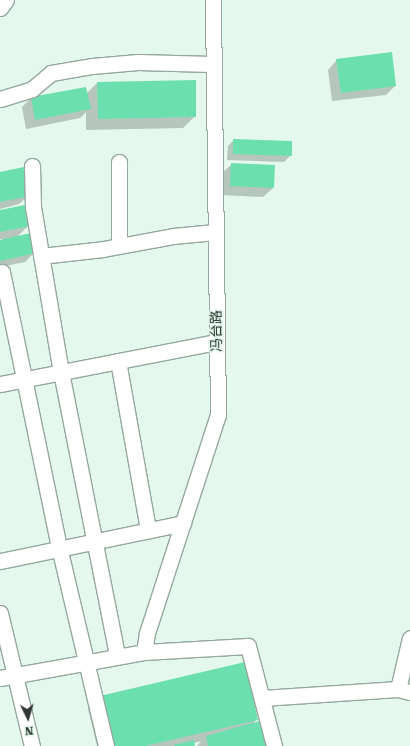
<!DOCTYPE html>
<meta charset="utf-8">
<style>
body{margin:0}
#map{position:relative;width:410px;height:746px;overflow:hidden;background:#e4f8ed;font-family:"Roboto Serif","Noto Sans SC",serif}
div>[style]{position:absolute}
.shadow>*{inset:0;background:#0003}
.building>*{inset:0;background:#6bdfae}
.roads{filter:drop-shadow(1px 0 #95a79e) drop-shadow(-1px 0 #95a79e) drop-shadow(0 1px #95a79e) drop-shadow(0 -1px #95a79e)}
.minor>*{height:15px;margin:-7.5px;padding:0 7.5px;transform-origin:7.5px;border-radius:7.5px;background:#fff}
span{translate:-50% -50%;white-space:nowrap;text-align:center;line-height:1.15;-webkit-text-stroke:3px #e4f8ed;paint-order:stroke}
.street-label{font-size:14px;color:#303834}
.north{position:absolute;left:8px;top:698px;width:40px;height:40px;-webkit-text-stroke:3px #e4f8ed;paint-order:stroke;rotate:175deg;font-size:11px;font-weight:700;line-height:16px;text-align:center;color:#303834}
.north::after{content:'';display:block;margin:auto;width:14px;height:18px;background:#303834;clip-path:polygon(50% 0,100% 100%,50% 72%,0 100%)}
</style>
<div id="map">
<div class="shadow">
<div style="clip-path:polygon(337px 60px,395px 86px,386px 95px,332px 101px,328px 70px)"></div>
<div style="clip-path:polygon(97px 83px,195px 116px,183px 128px,86px 130px,86px 112px,80px 118px,26px 129px,22px 107px,31px 98px,85px 88px,86px 94px)"></div>
<div style="clip-path:polygon(234px 140px,291px 155px,284px 162px,227px 160px,228px 146px)"></div>
<div style="clip-path:polygon(232px 164px,273px 188px,263px 197px,221px 195px,222px 173px)"></div>
<div style="clip-path:polygon(0 173px,29px 195px,19px 204px,0 209px)"></div>
<div style="clip-path:polygon(0 211px,28px 226px,17px 237px,34px 253px,25px 262px,0 267px,0 241px,6px 240px,0 239px)"></div>
<div style="clip-path:polygon(100px 697px,257px 719px,252px 725px,266px 746px,197px 746px,201px 741px,194px 743px,194px 746px,97px 746px,88px 709px)"></div>
</div>
<div class="building">
<div style="clip-path:polygon(392px 52px,396px 86px,341px 93px,336px 59px)"></div>
<div style="clip-path:polygon(196px 80px,196px 117px,98px 119px,97px 82px)"></div>
<div style="clip-path:polygon(86px 87px,91px 109px,35px 120px,31px 97px)"></div>
<div style="clip-path:polygon(233px 139px,292px 141px,292px 156px,233px 154px)"></div>
<div style="clip-path:polygon(231px 163px,275px 165px,274px 188px,230px 186px)"></div>
<div style="clip-path:polygon(24px 167px,30px 196px,0 202px,0 172px)"></div>
<div style="clip-path:polygon(25px 205px,30px 226px,0 232px,0 210px)"></div>
<div style="clip-path:polygon(31px 233px,35px 253px,0 261px,0 240px)"></div>
<div style="clip-path:polygon(245px 662px,258px 720px,145px 746px,112px 746px,100px 696px)"></div>
<div style="clip-path:polygon(260px 721px,267px 746px,208px 746px,206px 736px)"></div>
<div style="clip-path:polygon(194px 740px,195px 746px,174px 746px,174px 745px)"></div>
</div>
<div class="roads">
<div class="minor">
<div style="left:0;top:8px;width:10px;rotate:-53deg"></div>
<div style="left:0;top:99px;width:34px;rotate:-17deg"></div>
<div style="left:32px;top:89px;width:25px;rotate:-40deg"></div>
<div style="left:51px;top:73px;width:42px;rotate:-9.7deg"></div>
<div style="left:92px;top:66px;width:46px;rotate:-5deg"></div>
<div style="left:138px;top:62px;width:74px;rotate:1.5deg"></div>
<div style="left:32px;top:166px;width:41px;rotate:88.6deg"></div>
<div style="left:33px;top:207px;width:167px;rotate:80.4deg"></div>
<div style="left:61px;top:372px;width:289px;rotate:78.8deg"></div>
<div style="left:119px;top:246px;width:84px;rotate:-90deg"></div>
<div style="left:41px;top:256px;width:62px;rotate:-6.4deg"></div>
<div style="left:103px;top:249px;width:71px;rotate:-10.5deg"></div>
<div style="left:173px;top:236px;width:42px;rotate:-5.4deg"></div>
<div style="left:2px;top:272px;width:281px;rotate:78.3deg"></div>
<div style="left:59px;top:547px;width:204px;rotate:76.7deg"></div>
<div style="left:118px;top:361px;width:172px;rotate:79.9deg"></div>
<div style="left:0;top:384px;width:220px;rotate:-11deg"></div>
<div style="left:0;top:561px;width:187px;rotate:-11.7deg"></div>
<div style="left:0;top:613px;width:137px;rotate:76.5deg"></div>
<div style="left:144px;top:652px;width:19px;rotate:-81deg"></div>
<div style="left:147px;top:633px;width:229px;rotate:-72deg"></div>
<div style="left:218px;top:415px;width:415px;rotate:-90.7deg"></div>
<div style="left:0;top:678px;width:146px;rotate:-10.2deg"></div>
<div style="left:144px;top:652px;width:104px;rotate:-3.3deg"></div>
<div style="left:248px;top:646px;width:103px;rotate:75.4deg"></div>
<div style="left:398px;top:689px;width:52px;rotate:-76.8deg"></div>
<div style="left:262px;top:698px;width:136px;rotate:-3.8deg"></div>
<div style="left:398px;top:689px;width:12px;rotate:14deg"></div>
</div>
</div>
<div class="street-label">
<span style="left:216px;top:331px;rotate:-91deg">冯台路</span>
</div>
<div class="north">N</div>
</div>
